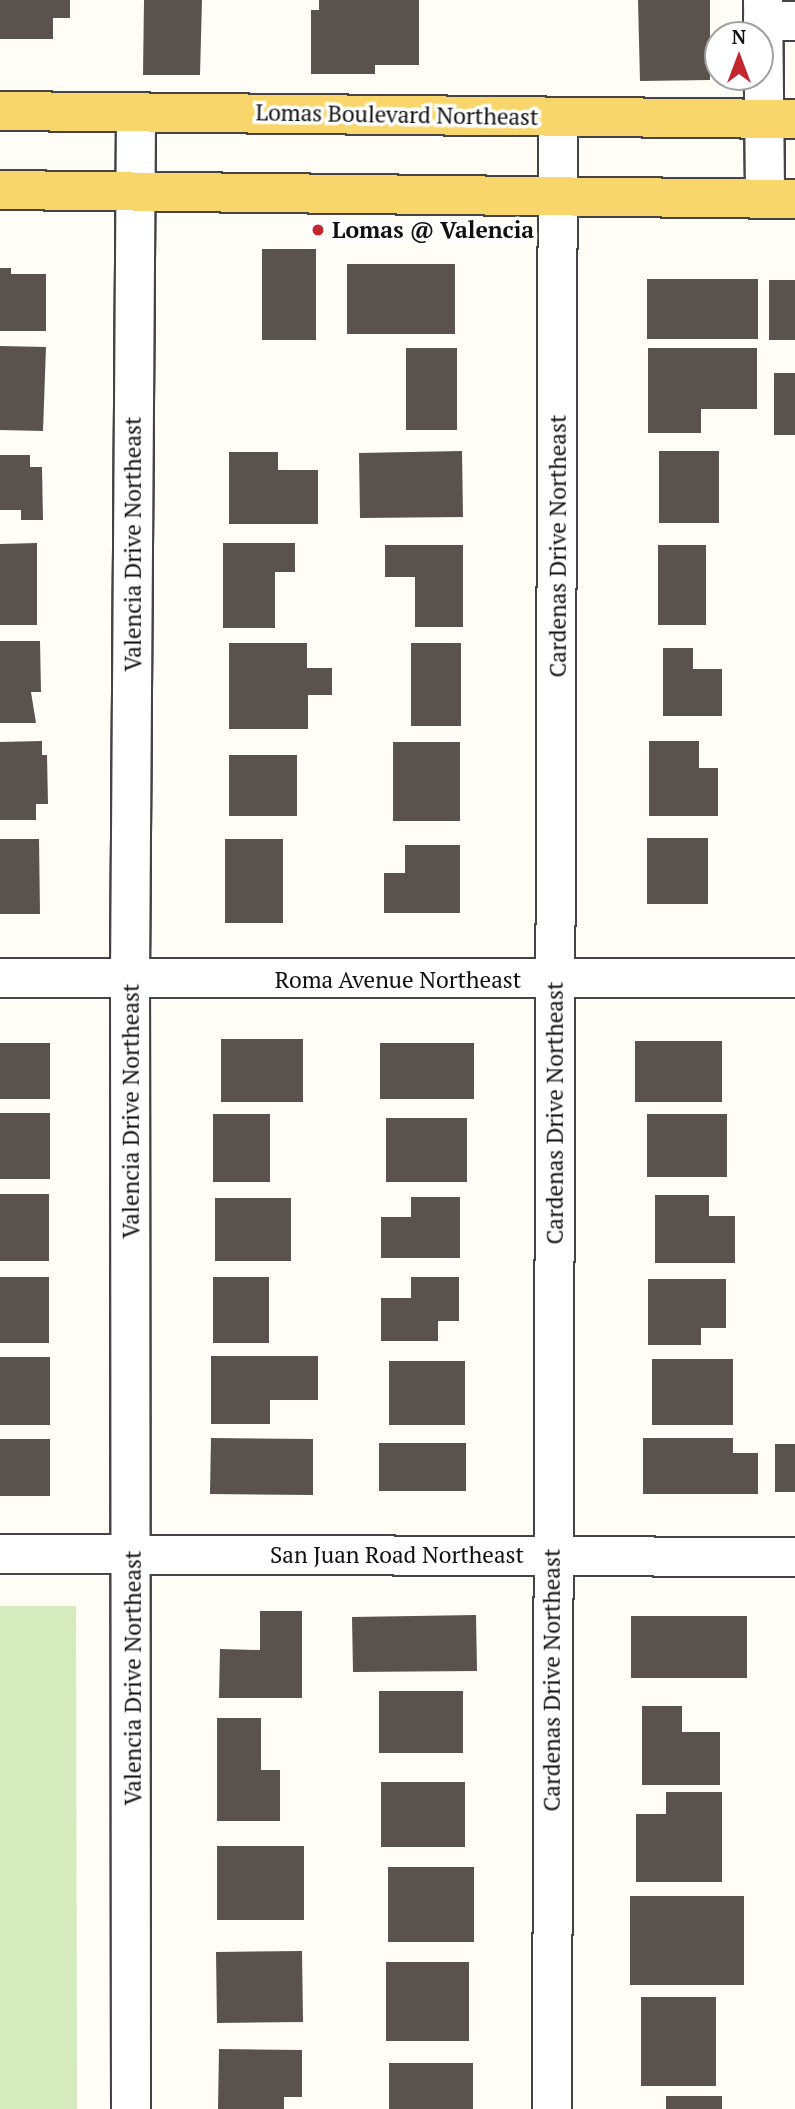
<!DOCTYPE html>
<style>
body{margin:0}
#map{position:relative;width:795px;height:2109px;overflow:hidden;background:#fffdf5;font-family:"PT Serif",serif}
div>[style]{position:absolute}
.green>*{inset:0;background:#d5ebbd}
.building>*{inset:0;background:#5a524d}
.roads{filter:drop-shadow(2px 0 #444) drop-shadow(-2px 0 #444) drop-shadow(0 2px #444) drop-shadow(0 -2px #444)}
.minor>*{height:38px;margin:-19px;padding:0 19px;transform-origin:19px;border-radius:19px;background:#fff}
.major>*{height:38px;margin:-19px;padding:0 19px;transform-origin:19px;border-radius:19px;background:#f9d66b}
.dots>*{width:19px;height:19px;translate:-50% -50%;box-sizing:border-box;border:4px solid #fff;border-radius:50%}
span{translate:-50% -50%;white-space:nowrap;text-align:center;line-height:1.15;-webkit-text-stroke:7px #fff;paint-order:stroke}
.street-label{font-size:23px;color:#111}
.poi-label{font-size:23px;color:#111;font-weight:700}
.left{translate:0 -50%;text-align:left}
.north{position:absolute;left:704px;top:21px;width:70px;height:70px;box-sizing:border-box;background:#fff;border:2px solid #a0a0a0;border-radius:50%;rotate:0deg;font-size:19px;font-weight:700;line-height:28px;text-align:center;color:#111}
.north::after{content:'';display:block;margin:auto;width:24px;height:32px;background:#c4262e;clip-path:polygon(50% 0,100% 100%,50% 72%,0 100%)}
</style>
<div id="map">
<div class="green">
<div style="clip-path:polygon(0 1606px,76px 1606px,77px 2109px,0 2109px)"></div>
</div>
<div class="building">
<div style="clip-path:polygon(0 0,70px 0,70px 18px,53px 18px,53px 39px,0 39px)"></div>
<div style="clip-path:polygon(144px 0,202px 0,200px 75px,143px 75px)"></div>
<div style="clip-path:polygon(319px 0,419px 0,419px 65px,375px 65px,375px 74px,311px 74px,311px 10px,319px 10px)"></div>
<div style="clip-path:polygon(638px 0,710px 0,710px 80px,640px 81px)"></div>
<div style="clip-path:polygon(262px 249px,316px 249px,316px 340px,262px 340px)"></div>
<div style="clip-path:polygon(347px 264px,455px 264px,455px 334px,347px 334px)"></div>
<div style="clip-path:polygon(0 268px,11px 268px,11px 274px,46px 274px,46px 331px,0 331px)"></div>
<div style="clip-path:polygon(647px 279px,758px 279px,758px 339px,647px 339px)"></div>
<div style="clip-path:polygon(769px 280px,795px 280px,795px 340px,769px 340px)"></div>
<div style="clip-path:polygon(0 346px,46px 347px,43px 431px,0 430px)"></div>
<div style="clip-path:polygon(406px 348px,457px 348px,457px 430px,406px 430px)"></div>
<div style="clip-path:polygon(648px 348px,757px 348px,757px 409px,701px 409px,701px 433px,648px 433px)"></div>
<div style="clip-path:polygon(774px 373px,795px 373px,795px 435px,774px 435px)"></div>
<div style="clip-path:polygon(462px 451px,463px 517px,360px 518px,359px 453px)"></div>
<div style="clip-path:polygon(659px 451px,719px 451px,719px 523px,659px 523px)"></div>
<div style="clip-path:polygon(229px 452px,278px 452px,278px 470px,318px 470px,318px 524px,229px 524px)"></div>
<div style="clip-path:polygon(0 455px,30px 455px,30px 467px,42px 467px,43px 520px,21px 520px,21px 510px,0 510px)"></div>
<div style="clip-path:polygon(37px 543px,37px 625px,0 625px,0 544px)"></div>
<div style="clip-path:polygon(223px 543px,295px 543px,295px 572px,275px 572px,275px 628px,223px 628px)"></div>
<div style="clip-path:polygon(385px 545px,463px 545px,463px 627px,415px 627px,415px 577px,385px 577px)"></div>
<div style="clip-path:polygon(658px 545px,706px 545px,706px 625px,658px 625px)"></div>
<div style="clip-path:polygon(0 641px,40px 641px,41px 692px,31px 692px,36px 723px,0 723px)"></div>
<div style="clip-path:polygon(229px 643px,307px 643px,307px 668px,332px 668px,332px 695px,308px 695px,308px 729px,229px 729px)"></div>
<div style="clip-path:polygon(411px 643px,461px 643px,461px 726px,411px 726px)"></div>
<div style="clip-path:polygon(663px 648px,693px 648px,693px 669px,722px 669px,722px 716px,663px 716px)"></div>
<div style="clip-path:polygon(42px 741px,42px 755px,47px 755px,48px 804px,36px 804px,36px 820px,0 820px,0 742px)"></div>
<div style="clip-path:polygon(649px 741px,699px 741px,699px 768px,718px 768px,718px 816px,649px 816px)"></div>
<div style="clip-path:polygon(393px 742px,460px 742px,460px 821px,393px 821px)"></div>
<div style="clip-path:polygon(229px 755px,297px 755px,297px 816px,229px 816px)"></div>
<div style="clip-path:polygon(647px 838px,708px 838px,708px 904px,647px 904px)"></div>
<div style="clip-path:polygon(0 839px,39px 839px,40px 914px,0 914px)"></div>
<div style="clip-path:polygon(225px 839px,283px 839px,283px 923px,225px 923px)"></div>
<div style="clip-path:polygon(405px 845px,460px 845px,460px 913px,384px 913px,384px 873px,405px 873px)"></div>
<div style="clip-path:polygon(221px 1039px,303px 1039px,303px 1102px,221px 1102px)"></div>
<div style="clip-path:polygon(635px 1041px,722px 1041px,722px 1102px,635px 1102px)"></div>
<div style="clip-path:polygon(0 1043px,50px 1043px,50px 1099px,0 1099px)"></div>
<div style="clip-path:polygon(380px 1043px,474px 1043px,474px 1099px,380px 1099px)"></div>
<div style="clip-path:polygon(0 1113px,50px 1113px,50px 1179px,0 1179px)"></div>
<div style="clip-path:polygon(213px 1114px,270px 1114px,270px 1182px,213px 1182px)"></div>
<div style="clip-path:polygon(647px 1114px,727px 1114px,727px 1177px,647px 1177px)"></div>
<div style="clip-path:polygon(386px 1118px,467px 1118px,467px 1182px,386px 1182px)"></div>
<div style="clip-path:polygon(0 1194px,49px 1194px,49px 1261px,0 1261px)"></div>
<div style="clip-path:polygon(655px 1195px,709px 1195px,709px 1216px,735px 1216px,735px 1263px,655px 1263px)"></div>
<div style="clip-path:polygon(411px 1197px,460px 1197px,460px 1258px,381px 1258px,381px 1217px,411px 1217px)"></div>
<div style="clip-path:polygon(215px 1198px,291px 1198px,291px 1261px,215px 1261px)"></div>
<div style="clip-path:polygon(0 1277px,49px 1277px,49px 1343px,0 1343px)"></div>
<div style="clip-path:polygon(213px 1277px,269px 1277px,269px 1343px,213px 1343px)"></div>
<div style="clip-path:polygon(411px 1277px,459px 1277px,459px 1321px,438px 1321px,438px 1341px,381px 1341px,381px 1298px,411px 1298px)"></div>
<div style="clip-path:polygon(648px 1279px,726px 1279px,726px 1328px,701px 1328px,701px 1345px,648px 1345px)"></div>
<div style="clip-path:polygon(211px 1356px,318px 1356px,318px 1400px,270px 1400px,270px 1424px,211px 1424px)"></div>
<div style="clip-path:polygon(0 1357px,50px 1357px,50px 1425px,0 1425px)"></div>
<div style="clip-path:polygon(652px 1359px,733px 1359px,733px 1425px,652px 1425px)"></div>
<div style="clip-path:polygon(389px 1361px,465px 1361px,465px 1425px,389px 1425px)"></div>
<div style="clip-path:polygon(211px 1438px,313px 1439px,313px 1495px,210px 1494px)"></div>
<div style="clip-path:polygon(643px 1438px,733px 1438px,733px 1453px,758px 1453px,758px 1494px,643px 1494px)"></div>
<div style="clip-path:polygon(0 1439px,50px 1439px,50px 1496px,0 1496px)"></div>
<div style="clip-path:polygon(379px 1443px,466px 1443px,466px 1491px,379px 1491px)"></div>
<div style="clip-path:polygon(775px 1444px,795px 1444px,795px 1492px,775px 1492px)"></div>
<div style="clip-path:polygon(260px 1611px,302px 1611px,302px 1698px,219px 1698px,220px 1649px,260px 1650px)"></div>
<div style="clip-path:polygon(476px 1615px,477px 1671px,353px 1672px,352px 1617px)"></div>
<div style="clip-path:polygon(631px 1616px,747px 1616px,747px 1678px,631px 1678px)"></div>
<div style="clip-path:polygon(379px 1691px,463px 1691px,463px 1753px,379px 1753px)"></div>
<div style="clip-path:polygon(642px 1706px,682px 1706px,682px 1732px,720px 1732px,720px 1785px,642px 1785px)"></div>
<div style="clip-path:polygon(217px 1718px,261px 1718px,261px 1770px,280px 1770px,280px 1821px,217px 1821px)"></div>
<div style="clip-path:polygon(381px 1782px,465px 1782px,465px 1847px,381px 1847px)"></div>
<div style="clip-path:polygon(666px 1792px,722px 1792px,722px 1882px,636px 1882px,636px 1814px,666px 1814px)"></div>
<div style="clip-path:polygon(217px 1846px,304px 1846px,304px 1920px,217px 1920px)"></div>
<div style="clip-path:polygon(388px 1867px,474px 1867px,474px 1942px,388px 1942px)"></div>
<div style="clip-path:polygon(630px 1896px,744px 1896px,744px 1985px,630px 1985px)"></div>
<div style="clip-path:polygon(302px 1951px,303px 2022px,217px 2023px,216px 1952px)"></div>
<div style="clip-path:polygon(386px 1962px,469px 1962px,469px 2041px,386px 2041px)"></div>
<div style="clip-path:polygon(641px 1997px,716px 1997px,716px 2086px,641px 2086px)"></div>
<div style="clip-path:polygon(219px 2049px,302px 2050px,302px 2097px,284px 2097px,284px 2109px,218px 2109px)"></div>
<div style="clip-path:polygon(389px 2063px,473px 2063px,473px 2109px,389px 2109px)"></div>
<div style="clip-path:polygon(666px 2096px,722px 2096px,722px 2109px,666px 2109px)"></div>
</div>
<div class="roads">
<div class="minor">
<div style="left:763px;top:0;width:199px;rotate:89.4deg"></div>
<div style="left:763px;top:21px;width:32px"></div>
<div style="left:0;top:978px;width:795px"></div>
<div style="left:0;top:1554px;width:795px;rotate:0.22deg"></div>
<div style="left:131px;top:2109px;width:1131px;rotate:-90.05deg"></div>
<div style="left:130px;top:978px;width:866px;rotate:-89.6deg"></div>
<div style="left:552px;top:2109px;width:1991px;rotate:-89.83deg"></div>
</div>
<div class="major">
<div style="left:0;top:111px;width:795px;rotate:0.58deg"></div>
<div style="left:0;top:190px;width:795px;rotate:0.65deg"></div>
</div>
</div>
<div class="dots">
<div style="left:318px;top:230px;background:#c4262e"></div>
</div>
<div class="street-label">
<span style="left:397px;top:115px;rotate:1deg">Lomas Boulevard Northeast</span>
<span style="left:133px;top:544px;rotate:-90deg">Valencia Drive Northeast</span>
<span style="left:558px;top:546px;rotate:-90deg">Cardenas Drive Northeast</span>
<span style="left:398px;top:980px">Roma Avenue Northeast</span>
<span style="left:131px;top:1111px;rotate:-90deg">Valencia Drive Northeast</span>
<span style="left:555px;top:1113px;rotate:-90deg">Cardenas Drive Northeast</span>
<span style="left:397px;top:1555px">San Juan Road Northeast</span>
<span style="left:133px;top:1678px;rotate:-90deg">Valencia Drive Northeast</span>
<span style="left:552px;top:1680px;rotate:-90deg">Cardenas Drive Northeast</span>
</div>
<div class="poi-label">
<span class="left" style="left:332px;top:230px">Lomas @ Valencia</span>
</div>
<div class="north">N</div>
</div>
